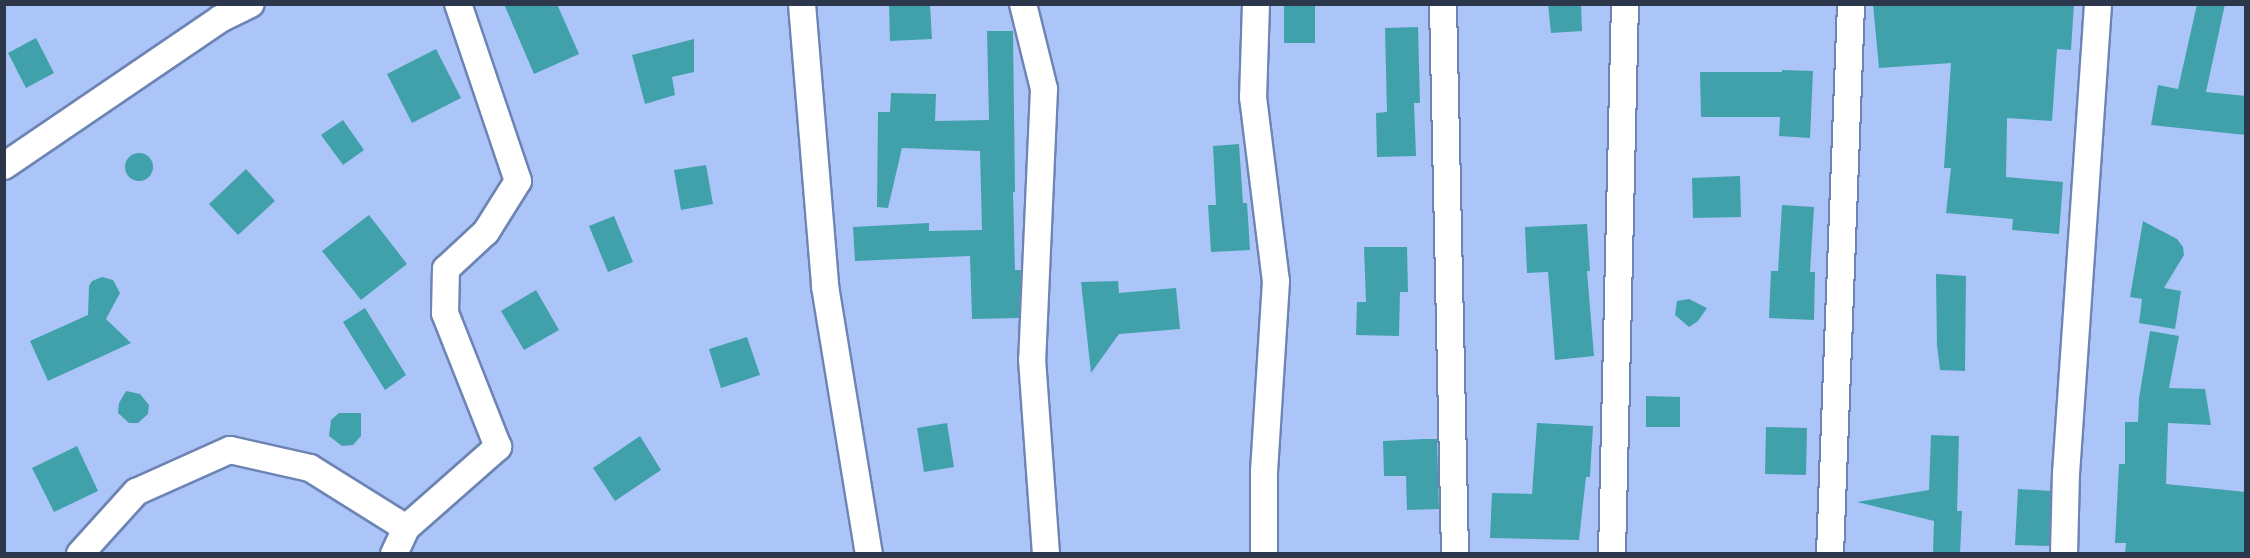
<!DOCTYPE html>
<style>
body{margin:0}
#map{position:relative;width:2250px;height:558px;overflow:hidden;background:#abc5f8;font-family:Commissioner,sans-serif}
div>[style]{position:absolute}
.building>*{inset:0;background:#40a1ab}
.round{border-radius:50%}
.roads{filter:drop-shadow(2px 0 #6d84b4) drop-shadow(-2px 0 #6d84b4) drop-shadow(0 2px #6d84b4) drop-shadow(0 -2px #6d84b4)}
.minor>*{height:26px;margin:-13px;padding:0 13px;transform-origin:13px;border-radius:13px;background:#fff}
span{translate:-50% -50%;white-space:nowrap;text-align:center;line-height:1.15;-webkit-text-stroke:6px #abc5f8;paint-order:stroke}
.frame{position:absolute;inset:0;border:6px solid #2d374c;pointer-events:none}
</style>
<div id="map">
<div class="building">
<div style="clip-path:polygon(504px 4px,557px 4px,579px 54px,534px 74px)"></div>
<div style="clip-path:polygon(889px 4px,930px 4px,932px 39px,890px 41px)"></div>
<div style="clip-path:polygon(1284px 4px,1315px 4px,1315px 43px,1284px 43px)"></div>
<div style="clip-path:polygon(1548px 4px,1581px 4px,1582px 31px,1551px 33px)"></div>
<div style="clip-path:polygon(1873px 4px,2074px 4px,2071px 50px,2057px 49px,2052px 121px,2007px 118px,2006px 177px,2063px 182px,2059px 234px,2012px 230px,2013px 219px,1946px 213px,1951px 168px,1944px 168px,1951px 63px,1879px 68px)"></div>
<div style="clip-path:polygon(2197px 4px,2225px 4px,2206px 92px,2246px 96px,2246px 135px,2151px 125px,2158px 85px,2178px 89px)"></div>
<div style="clip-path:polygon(1418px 27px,1420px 103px,1414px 103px,1416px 156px,1377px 157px,1376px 113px,1387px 112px,1385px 28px)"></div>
<div style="clip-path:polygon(987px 31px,1013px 31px,1015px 192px,1013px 192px,1015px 270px,1021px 270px,1019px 318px,972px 319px,970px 256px,855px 261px,853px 227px,929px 223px,929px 231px,982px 230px,980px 151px,902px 148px,888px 208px,877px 207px,878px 112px,890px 112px,891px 93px,936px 94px,935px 121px,989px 120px)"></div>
<div style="clip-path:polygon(36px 38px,54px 73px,26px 88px,8px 53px)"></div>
<div style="clip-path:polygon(694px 39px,694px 72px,672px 77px,675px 95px,645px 104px,632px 55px)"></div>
<div style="clip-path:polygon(436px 49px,461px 98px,412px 123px,387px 74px)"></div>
<div style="clip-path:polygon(1782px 70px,1813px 71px,1810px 138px,1779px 136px,1780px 117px,1701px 117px,1700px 72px,1782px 72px)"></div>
<div style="clip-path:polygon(343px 120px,364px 150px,343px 165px,321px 135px)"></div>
<div style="clip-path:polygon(1239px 144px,1243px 203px,1247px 203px,1250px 250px,1211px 252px,1208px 205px,1216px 205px,1213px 146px)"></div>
<div class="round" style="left:125px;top:153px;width:28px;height:28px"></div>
<div style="clip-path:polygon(706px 165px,713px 204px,681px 210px,674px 170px)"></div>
<div style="clip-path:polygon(246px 169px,275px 201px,238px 235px,209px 204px)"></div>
<div style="clip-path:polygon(1740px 176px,1741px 217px,1693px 218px,1692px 178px)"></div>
<div style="clip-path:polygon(1782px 205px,1814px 207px,1810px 272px,1815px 272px,1814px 320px,1769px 318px,1771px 271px,1778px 271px)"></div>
<div style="clip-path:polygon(369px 215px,407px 264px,361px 300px,322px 251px)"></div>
<div style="clip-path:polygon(614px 216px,633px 262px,608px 272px,589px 226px)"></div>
<div style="clip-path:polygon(2143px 221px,2177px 239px,2183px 247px,2184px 255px,2164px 288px,2181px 291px,2175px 329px,2139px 323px,2142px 299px,2130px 297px)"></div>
<div style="clip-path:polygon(1587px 224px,1590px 271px,1587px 271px,1594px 356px,1555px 360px,1548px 272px,1527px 273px,1525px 227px)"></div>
<div style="clip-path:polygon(1364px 247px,1407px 247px,1408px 292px,1400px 292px,1399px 336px,1356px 335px,1357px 302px,1366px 302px)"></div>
<div style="clip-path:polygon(1936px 274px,1966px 276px,1965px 371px,1940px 370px,1937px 345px)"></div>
<div style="clip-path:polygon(102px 277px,113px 280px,120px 293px,106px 319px,131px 343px,48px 381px,30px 341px,88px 315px,89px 286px,92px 281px)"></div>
<div style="clip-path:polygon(1118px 281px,1119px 293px,1176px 288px,1180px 329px,1119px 334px,1091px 373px,1081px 282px)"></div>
<div style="clip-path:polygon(536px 290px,559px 330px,524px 350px,501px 311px)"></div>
<div style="clip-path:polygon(1689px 299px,1707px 308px,1698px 321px,1689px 327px,1675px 315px,1677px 301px)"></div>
<div style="clip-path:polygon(365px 308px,406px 375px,385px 390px,343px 322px)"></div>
<div style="clip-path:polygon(2150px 331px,2179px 336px,2169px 388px,2205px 389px,2211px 425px,2168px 423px,2166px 484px,2246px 492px,2246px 554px,2125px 554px,2126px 543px,2115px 543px,2119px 464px,2125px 464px,2125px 422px,2138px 422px,2139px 398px)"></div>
<div style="clip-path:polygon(747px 337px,760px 375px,721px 388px,709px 349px)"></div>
<div style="clip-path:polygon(126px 391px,140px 394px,149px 405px,148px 414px,138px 423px,129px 423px,118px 413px,119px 403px)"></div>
<div style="clip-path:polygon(1646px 396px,1680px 397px,1680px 427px,1646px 427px)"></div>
<div style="clip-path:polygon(339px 413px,361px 413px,361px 436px,353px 445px,342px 446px,329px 436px,331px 420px)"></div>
<div style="clip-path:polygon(947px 423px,954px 467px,924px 472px,917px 428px)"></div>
<div style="clip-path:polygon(1537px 423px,1593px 426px,1590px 477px,1586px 477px,1579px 540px,1490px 538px,1492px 493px,1532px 494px)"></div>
<div style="clip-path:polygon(1766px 427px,1807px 428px,1806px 475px,1765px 474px)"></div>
<div style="clip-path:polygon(1931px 435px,1959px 436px,1957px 511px,1962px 511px,1960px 554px,1933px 554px,1934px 521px,1857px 502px,1929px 490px)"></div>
<div style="clip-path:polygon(640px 436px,661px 470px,615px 501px,593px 468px)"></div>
<div style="clip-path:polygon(1424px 439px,1437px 439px,1439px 509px,1407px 510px,1406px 476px,1384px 476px,1383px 441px)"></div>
<div style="clip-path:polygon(77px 446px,98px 491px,54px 512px,32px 468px)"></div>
<div style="clip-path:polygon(2018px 489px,2051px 491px,2049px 546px,2015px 545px)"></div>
</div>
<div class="roads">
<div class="minor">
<div style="left:802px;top:4px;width:283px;rotate:85.3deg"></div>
<div style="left:825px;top:286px;width:272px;rotate:80.7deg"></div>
<div style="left:1023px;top:4px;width:88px;rotate:76.1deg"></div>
<div style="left:1044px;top:89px;width:270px;rotate:92.5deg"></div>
<div style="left:1032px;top:359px;width:196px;rotate:85.9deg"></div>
<div style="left:1256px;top:4px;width:93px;rotate:91.8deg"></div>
<div style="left:1253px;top:97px;width:185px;rotate:82.9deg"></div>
<div style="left:1276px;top:281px;width:191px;rotate:93.6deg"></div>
<div style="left:1264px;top:472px;width:82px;rotate:90deg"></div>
<div style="left:1443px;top:4px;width:550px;rotate:88.75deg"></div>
<div style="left:4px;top:166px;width:261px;rotate:-34.2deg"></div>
<div style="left:220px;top:19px;width:34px;rotate:-26deg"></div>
<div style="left:80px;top:554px;width:84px;rotate:-47.9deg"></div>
<div style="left:136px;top:492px;width:103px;rotate:-24.1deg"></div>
<div style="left:230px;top:450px;width:82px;rotate:12.7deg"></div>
<div style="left:310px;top:468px;width:113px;rotate:32deg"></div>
<div style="left:394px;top:554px;width:29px;rotate:-65deg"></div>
<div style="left:406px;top:528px;width:123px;rotate:-41.4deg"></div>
<div style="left:498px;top:447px;width:144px;rotate:-111.6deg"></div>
<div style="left:445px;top:313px;width:44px;rotate:-88.7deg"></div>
<div style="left:446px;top:269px;width:54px;rotate:-42.8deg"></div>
<div style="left:486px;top:232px;width:60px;rotate:-57.9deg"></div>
<div style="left:518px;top:181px;width:187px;rotate:-108.7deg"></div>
<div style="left:1612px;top:554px;width:550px;rotate:-88.65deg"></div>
<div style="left:1830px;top:554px;width:550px;rotate:-87.81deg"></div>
<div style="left:2064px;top:554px;width:80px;rotate:-88.6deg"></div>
<div style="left:2066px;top:474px;width:471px;rotate:-86.1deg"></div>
</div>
</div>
<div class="frame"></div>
</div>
